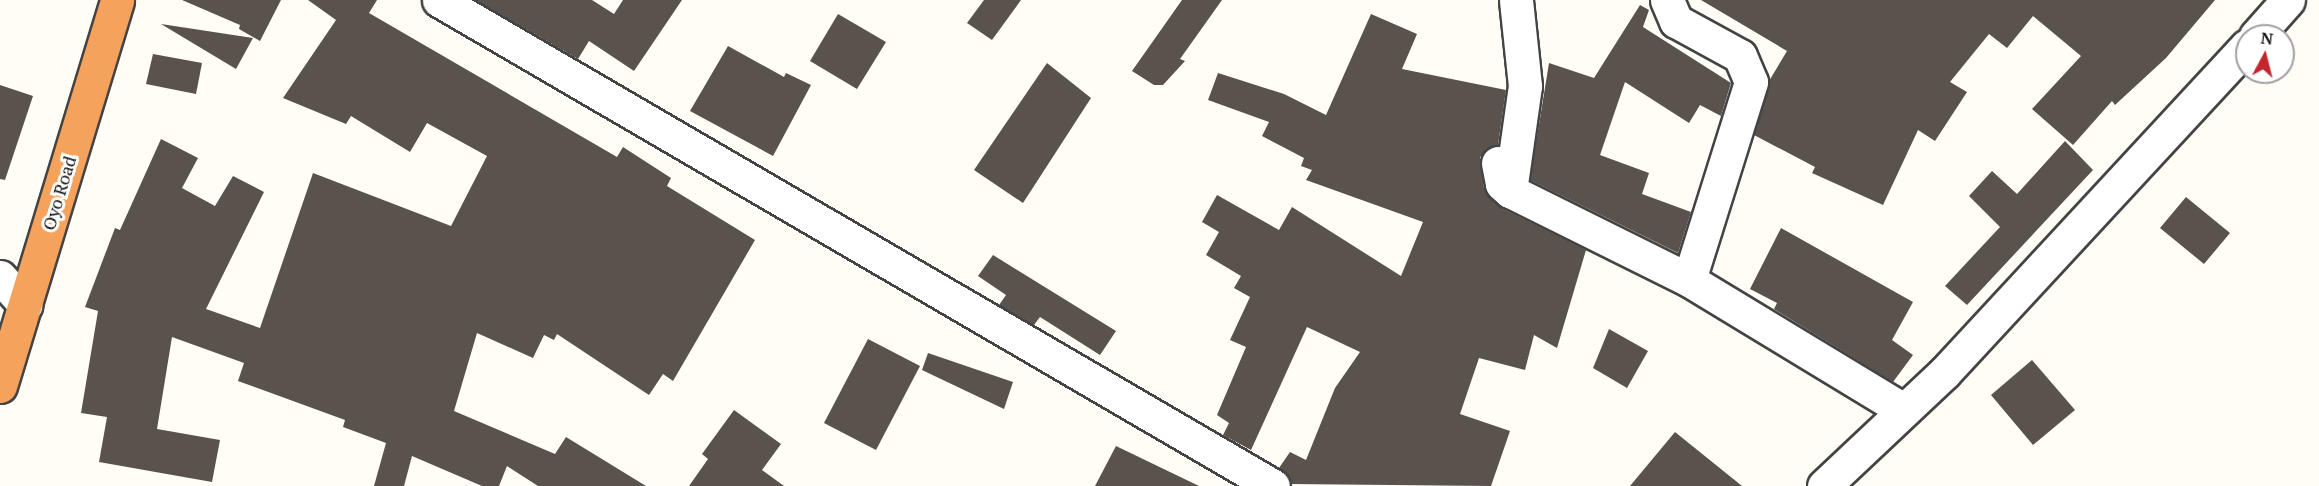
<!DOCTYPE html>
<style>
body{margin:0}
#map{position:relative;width:2319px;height:486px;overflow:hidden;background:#fffdf5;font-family:"PT Serif",serif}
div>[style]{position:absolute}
.building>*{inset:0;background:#5a524d}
.roads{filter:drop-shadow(2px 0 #444) drop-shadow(-2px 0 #444) drop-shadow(0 2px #444) drop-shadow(0 -2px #444)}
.minor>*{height:33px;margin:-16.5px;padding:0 16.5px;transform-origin:16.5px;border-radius:16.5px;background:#fff}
.highway>*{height:33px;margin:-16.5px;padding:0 16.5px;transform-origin:16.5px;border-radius:16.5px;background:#f5a25d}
span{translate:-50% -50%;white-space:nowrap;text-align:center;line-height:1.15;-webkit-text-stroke:6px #fff;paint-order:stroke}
.street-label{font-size:18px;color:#111}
.north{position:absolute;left:2235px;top:24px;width:60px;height:60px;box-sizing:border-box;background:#fff;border:2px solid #a0a0a0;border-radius:50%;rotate:7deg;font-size:16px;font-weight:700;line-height:24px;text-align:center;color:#111}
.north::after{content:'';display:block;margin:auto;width:21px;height:27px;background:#c4262e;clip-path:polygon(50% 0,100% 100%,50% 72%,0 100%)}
</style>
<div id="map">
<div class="building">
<div style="clip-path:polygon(182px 0,281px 0,260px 41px,239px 29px,240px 25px)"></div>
<div style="clip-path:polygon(308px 0,377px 0,369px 13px,617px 157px,623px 147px,671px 178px,667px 186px,755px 240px,673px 381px,663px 374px,649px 395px,557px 334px,554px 340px,544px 335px,533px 358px,477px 333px,454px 411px,555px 454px,566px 437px,646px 486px,538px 486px,507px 466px,499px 486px,482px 486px,412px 456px,404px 486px,374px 486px,386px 443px,343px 427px,345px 420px,238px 381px,244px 363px,172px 337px,157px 429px,220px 440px,212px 482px,99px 462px,107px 417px,81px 413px,98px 311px,85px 307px,115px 228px,120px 230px,161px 139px,198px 158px,182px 188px,215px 206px,233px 176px,264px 192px,206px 309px,260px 328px,313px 173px,451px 226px,487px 156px,427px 123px,410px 152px,351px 116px,346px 124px,283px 98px,336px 20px)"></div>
<div style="clip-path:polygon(476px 0,592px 0,614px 14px,623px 0,682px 0,634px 71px,589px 41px,578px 59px)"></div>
<div style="clip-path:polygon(984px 0,1021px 0,992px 40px,967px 23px)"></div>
<div style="clip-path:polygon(1182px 0,1222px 0,1180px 59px,1185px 61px,1163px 85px,1154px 85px,1132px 71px)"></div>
<div style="clip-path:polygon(1701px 0,2215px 0,2166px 58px,2115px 105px,2112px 101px,2073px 145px,2032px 109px,2081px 56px,2033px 16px,2007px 48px,1989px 34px,1950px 82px,1967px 92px,1935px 141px,1918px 130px,1883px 205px,1812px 173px,1815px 167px,1754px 135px,1769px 81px,1787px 51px)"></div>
<div style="clip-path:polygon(1640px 5px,1649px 10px,1643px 27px,1731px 83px,1721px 116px,1700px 105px,1689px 123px,1625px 82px,1600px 155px,1649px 173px,1642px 194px,1691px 212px,1678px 253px,1530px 180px,1549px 63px,1594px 78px)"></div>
<div style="clip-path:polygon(838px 14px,886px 42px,857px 89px,810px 61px)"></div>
<div style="clip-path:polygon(1371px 14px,1417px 34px,1402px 69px,1506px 90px,1498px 145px,1480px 157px,1484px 188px,1501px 208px,1586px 250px,1557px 348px,1534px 335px,1525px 370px,1479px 358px,1460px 414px,1510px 431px,1491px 486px,1291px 484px,1279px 468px,1290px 452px,1306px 460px,1335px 388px,1360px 352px,1307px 327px,1251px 450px,1223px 435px,1229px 423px,1217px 415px,1246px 347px,1230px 340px,1250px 297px,1234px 288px,1241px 276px,1206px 255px,1219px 232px,1202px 222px,1217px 195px,1279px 230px,1292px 207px,1401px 276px,1423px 222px,1306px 180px,1312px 170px,1301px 166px,1304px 158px,1262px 136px,1269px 122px,1208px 100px,1218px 73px,1284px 94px,1326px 115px)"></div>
<div style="clip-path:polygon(161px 24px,253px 38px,236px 69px)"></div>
<div style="clip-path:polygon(728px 46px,784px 77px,786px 73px,811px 85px,773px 156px,690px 111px)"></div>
<div style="clip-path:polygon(153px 54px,202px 63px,196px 94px,146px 84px)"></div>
<div style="clip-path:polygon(1047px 63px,1091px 98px,1023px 203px,974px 170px)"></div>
<div style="clip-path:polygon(0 85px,33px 96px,5px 180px,0 179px)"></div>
<div style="clip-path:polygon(2065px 141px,2093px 170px,1967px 305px,1945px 286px,2000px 227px,1969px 196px,1992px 171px,2017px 194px)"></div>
<div style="clip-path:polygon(2186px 197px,2230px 233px,2204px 264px,2160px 228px)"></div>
<div style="clip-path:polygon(1781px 228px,1913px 302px,1892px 340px,1913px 355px,1893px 382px,1774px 309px,1777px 303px,1750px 289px)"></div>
<div style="clip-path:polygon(993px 255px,1116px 331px,1100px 355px,1040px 317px,1034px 325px,999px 305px,1006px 295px,978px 276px)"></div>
<div style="clip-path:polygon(1609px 329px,1648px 351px,1627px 388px,1593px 368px)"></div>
<div style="clip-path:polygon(868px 339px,920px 366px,876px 450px,824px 423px)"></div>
<div style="clip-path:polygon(928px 353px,1013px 382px,1004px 409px,922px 370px)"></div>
<div style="clip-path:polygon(2032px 360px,2075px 410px,2033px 445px,1991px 395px)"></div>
<div style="clip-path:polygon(734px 410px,781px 444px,762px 470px,784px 486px,689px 486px,708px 459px,702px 454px)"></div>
<div style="clip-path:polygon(1675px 432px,1742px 486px,1630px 486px)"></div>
<div style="clip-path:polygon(1116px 446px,1199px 486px,1095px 486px)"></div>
</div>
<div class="roads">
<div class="minor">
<div style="left:439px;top:0;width:965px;rotate:30.23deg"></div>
<div style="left:1667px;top:0;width:23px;rotate:67deg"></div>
<div style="left:1676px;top:21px;width:73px;rotate:28.7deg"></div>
<div style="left:1740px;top:56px;width:28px;rotate:67deg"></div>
<div style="left:1751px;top:82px;width:207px;rotate:107.4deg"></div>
<div style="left:2256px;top:36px;width:48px;rotate:-48.4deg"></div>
<div style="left:1498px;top:163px;width:21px;rotate:79deg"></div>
<div style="left:1502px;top:184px;width:11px;rotate:41deg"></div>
<div style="left:1510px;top:191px;width:200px;rotate:26.4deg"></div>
<div style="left:1689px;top:280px;width:251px;rotate:31.2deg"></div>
<div style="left:1510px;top:191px;width:106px;rotate:-81.9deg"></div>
<div style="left:1525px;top:86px;width:86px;rotate:-96deg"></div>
<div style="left:0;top:277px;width:38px;rotate:48deg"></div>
<div style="left:1824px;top:486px;width:166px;rotate:-43.3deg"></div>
<div style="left:1945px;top:372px;width:444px;rotate:-47.2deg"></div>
</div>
<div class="highway">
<div style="left:0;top:386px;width:403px;rotate:-73.1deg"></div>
</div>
</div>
<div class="street-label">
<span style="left:59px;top:193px;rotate:-73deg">Oyo Road</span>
</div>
<div class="north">N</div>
</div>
